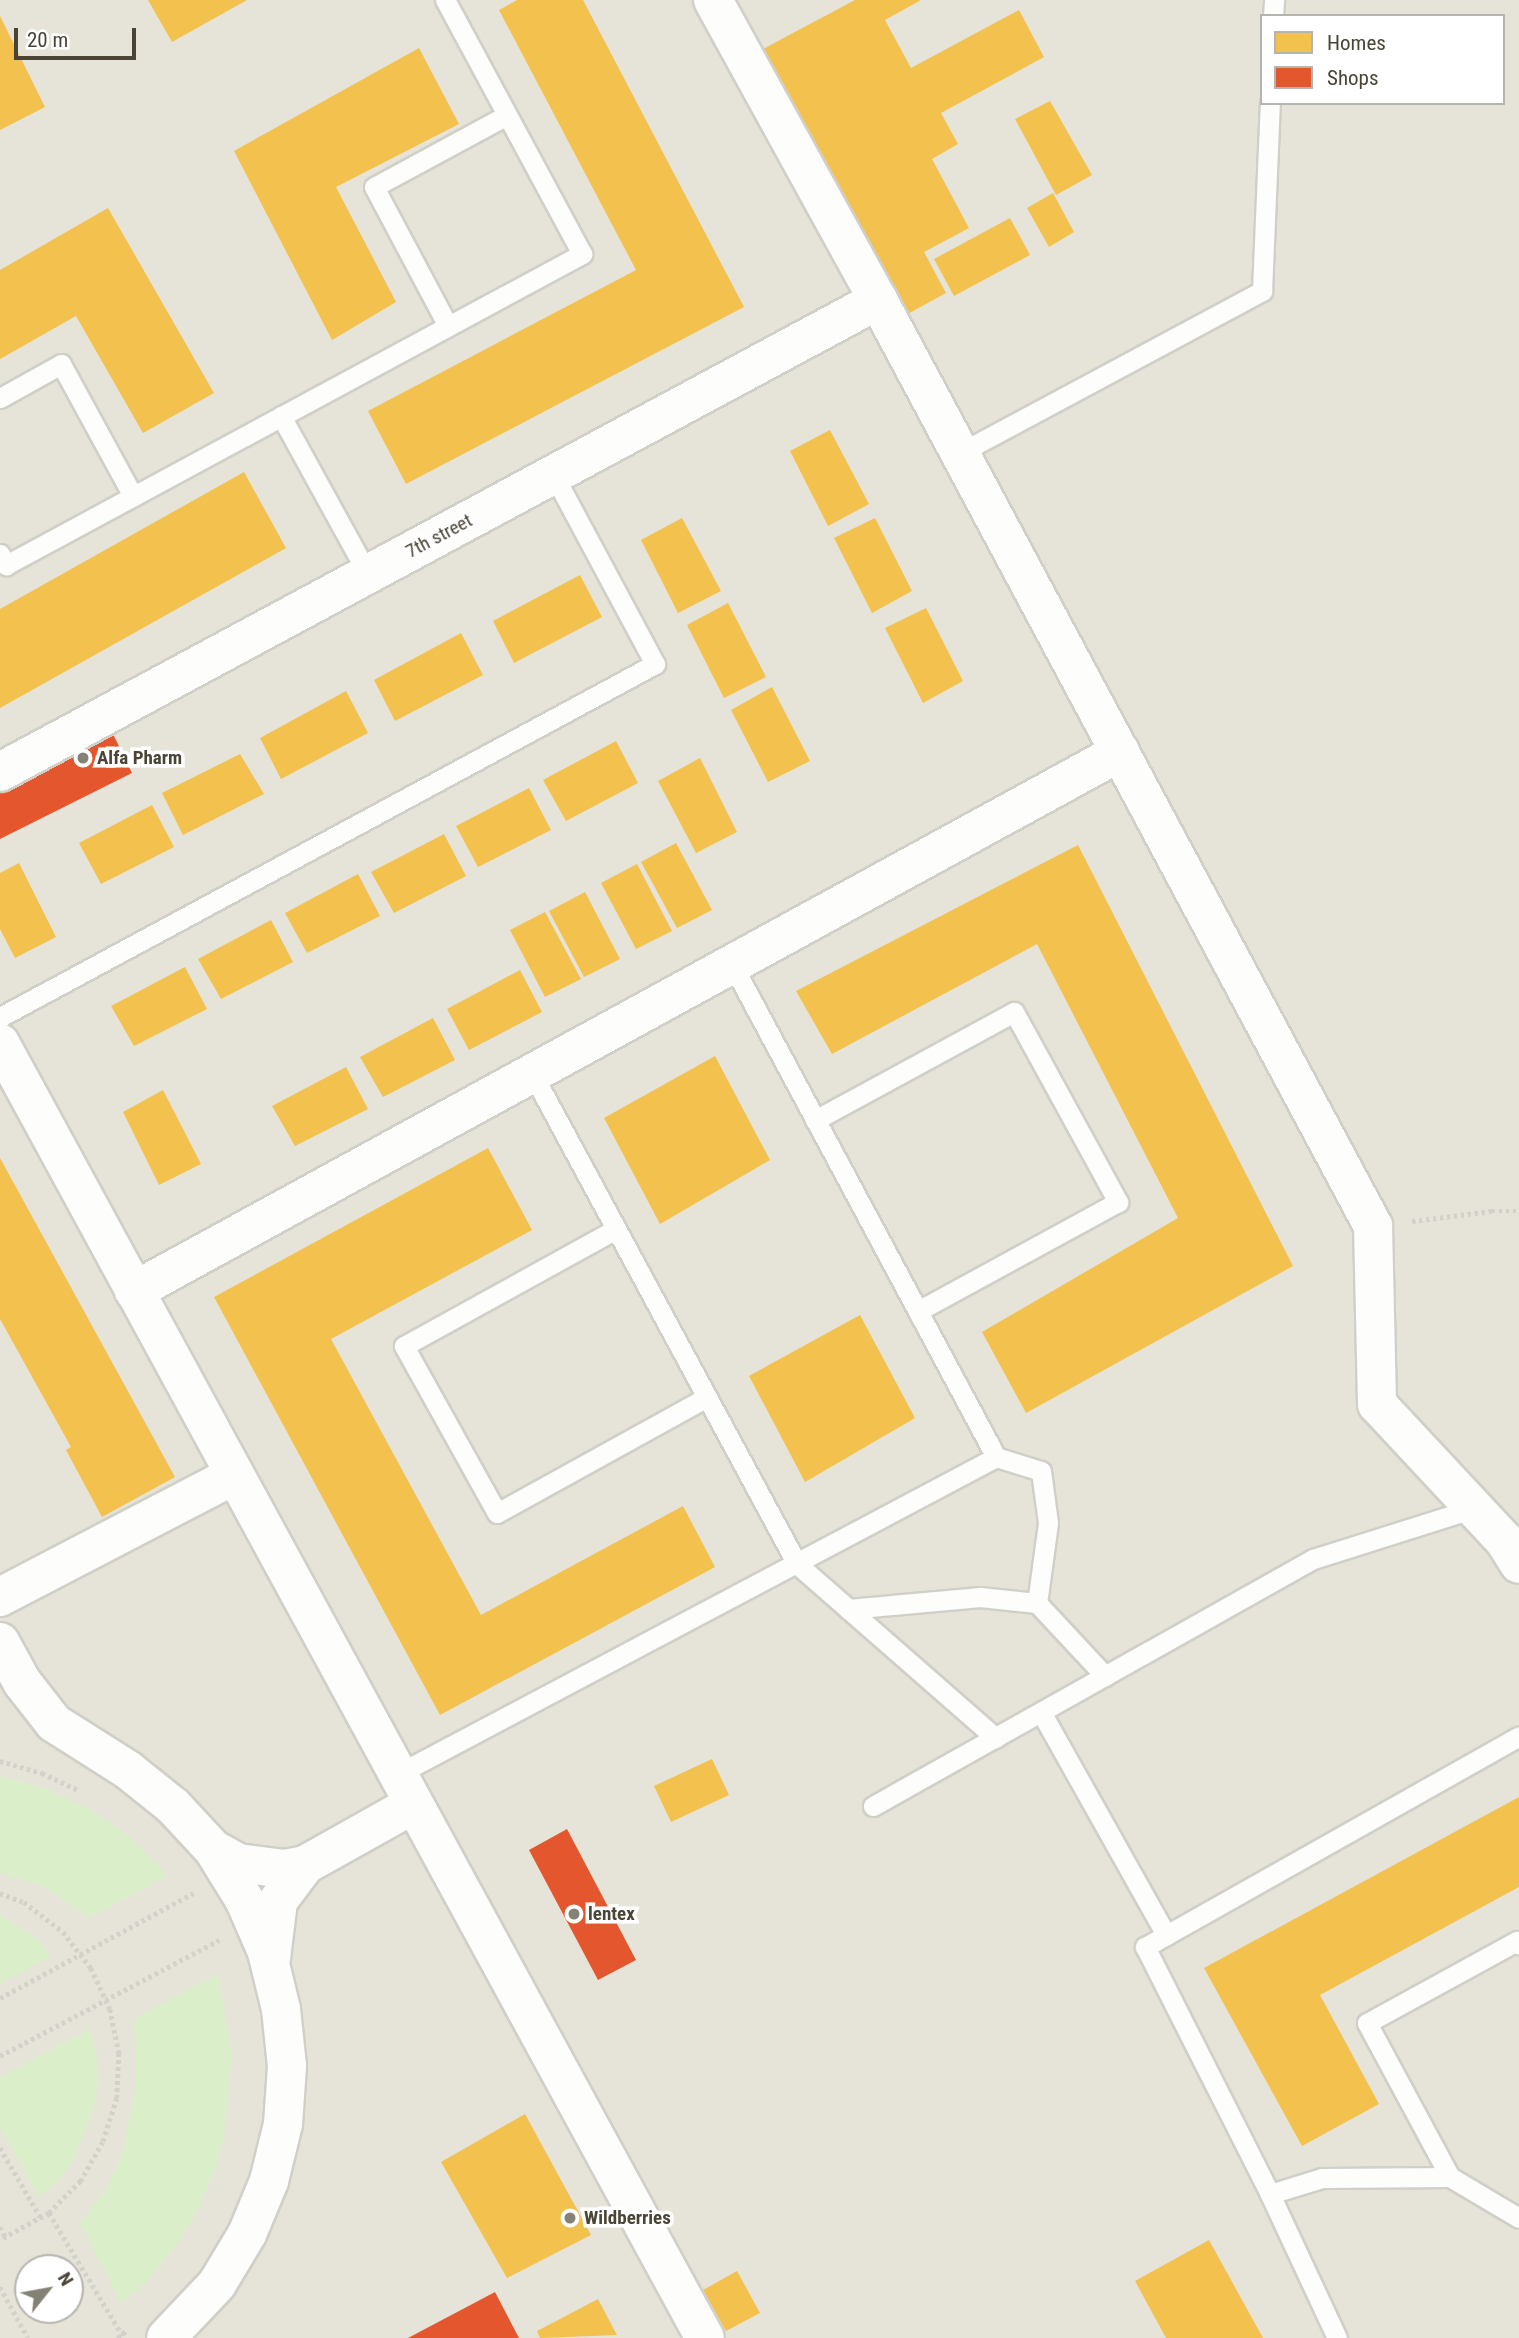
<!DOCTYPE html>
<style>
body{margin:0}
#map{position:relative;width:1519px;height:2338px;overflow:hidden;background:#f2f1eb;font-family:"Roboto Condensed",sans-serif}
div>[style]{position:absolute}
.residential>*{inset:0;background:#e6e4d8}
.green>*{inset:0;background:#dbeeca}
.homes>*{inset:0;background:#f2c14e}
.shops>*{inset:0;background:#e4572e}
.path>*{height:4.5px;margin-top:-2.25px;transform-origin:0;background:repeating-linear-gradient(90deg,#d2d1ca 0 3.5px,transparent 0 7px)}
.roads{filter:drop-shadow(2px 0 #d0cfc8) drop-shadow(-2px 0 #d0cfc8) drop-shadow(0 2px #d0cfc8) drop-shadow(0 -2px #d0cfc8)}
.lane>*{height:19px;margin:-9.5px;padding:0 9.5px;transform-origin:9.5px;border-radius:9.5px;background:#fdfdfc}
.street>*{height:38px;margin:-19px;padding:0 19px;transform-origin:19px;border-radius:19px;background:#fdfdfc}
.dots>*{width:19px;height:19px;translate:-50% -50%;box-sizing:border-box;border:4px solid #fff;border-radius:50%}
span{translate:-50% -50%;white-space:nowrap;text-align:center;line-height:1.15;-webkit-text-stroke:7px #fff;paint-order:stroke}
.street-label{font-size:19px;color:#494436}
.poi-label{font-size:19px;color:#494436;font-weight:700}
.left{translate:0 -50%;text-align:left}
.legend{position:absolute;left:1260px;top:14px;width:245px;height:91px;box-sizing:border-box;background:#fff;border:2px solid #b6b4af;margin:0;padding:9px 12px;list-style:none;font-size:21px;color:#494436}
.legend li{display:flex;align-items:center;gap:14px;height:35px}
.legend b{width:35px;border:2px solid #b6b4af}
.north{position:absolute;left:14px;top:2254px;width:70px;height:70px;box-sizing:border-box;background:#fff;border:2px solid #b6b4af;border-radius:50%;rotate:59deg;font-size:19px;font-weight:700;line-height:28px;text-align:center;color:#494436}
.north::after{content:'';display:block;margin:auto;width:24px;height:32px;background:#848175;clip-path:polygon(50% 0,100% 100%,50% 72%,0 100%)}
.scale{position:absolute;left:14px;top:28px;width:122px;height:32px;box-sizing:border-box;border:4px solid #494436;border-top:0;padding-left:9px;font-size:21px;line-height:24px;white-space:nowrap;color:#494436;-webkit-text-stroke:5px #fff;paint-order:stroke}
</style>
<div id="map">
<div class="residential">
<div style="clip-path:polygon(evenodd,0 0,1519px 0,1519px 2338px,0 2338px,0 0,1262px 16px,1503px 16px,1503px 103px,1262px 103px,1262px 16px,0 0,28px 2268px,70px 2268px,70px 2310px,28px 2310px,28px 2268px)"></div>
</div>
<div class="green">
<div style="clip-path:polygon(0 1776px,47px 1789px,91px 1810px,130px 1837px,168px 1876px,89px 1918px,42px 1886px,0 1873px)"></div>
<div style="clip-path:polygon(0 1915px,39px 1940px,51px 1956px,0 1984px)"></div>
<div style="clip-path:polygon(218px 1974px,232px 2053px,225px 2133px,217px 2165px,198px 2210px,173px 2250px,145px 2283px,121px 2303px,80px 2223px,106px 2190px,122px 2154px,136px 2084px,134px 2019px)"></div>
<div style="clip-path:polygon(90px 2028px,97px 2057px,99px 2082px,94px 2108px,75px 2157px,55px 2185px,39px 2197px,0 2127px,0 2078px)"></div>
</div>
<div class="homes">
<div style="clip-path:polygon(148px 0,247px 0,172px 42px)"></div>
<div style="clip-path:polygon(517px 0,583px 0,744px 307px,406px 484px,368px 411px,636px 270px,499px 10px)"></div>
<div style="clip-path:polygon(855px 0,921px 0,885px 20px,911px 68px,1019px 10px,1044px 57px,941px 113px,958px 144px,932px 159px,969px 228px,924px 252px,946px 293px,904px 316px,761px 50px)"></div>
<div style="clip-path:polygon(0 16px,45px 107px,0 130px)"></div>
<div style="clip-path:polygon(419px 48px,459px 124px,336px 187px,396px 302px,332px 340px,234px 151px)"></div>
<div style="clip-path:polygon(1050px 101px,1092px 175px,1056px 195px,1015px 119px)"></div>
<div style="clip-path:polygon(1053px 193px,1074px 232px,1049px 247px,1027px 208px)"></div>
<div style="clip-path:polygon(108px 208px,214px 393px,143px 433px,76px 316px,0 359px,0 270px)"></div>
<div style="clip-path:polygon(1010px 218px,1030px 255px,954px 296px,934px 259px)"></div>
<div style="clip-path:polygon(830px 430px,869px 504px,828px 526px,790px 451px)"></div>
<div style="clip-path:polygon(244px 472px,286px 548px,0 708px,0 609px)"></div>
<div style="clip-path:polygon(682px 518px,721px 591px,678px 613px,641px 540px)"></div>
<div style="clip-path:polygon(875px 518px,912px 591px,872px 613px,834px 538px)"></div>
<div style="clip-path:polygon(580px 575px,602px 617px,514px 663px,493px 621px)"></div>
<div style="clip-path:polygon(728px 603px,766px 677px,724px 698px,687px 625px)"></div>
<div style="clip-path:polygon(926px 608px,963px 681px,923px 703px,885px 628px)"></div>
<div style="clip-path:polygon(461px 633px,483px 675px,395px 721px,374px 680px)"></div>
<div style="clip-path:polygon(772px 687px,810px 761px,768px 782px,731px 710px)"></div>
<div style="clip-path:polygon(346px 691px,368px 733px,281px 779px,260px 738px)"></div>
<div style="clip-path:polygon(616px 741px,638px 783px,566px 821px,543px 780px)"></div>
<div style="clip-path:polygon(240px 754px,264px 794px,183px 835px,162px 793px)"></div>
<div style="clip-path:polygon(700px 758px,737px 832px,696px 853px,658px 781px)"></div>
<div style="clip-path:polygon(529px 788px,551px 830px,478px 867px,456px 826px)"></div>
<div style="clip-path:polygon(152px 805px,174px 847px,101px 884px,79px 843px)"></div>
<div style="clip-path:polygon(444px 834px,466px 876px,394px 913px,371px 872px)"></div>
<div style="clip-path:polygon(676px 843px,712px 910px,677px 928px,641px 862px)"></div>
<div style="clip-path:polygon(1078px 845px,1293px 1266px,1026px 1413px,982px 1332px,1178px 1218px,1037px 944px,832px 1054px,796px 991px)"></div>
<div style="clip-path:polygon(19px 863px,56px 937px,15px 958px,0 929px,0 873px)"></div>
<div style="clip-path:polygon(637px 864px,672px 931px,636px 949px,601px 883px)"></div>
<div style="clip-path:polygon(358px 874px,380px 916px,307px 953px,285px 913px)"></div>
<div style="clip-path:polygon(585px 892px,620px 959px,584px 977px,549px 911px)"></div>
<div style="clip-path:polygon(545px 912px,581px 979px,545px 997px,510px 930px)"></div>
<div style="clip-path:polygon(271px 920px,293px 962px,221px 999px,198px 959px)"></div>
<div style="clip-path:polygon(185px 967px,207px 1009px,134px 1046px,111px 1006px)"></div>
<div style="clip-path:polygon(520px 970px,542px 1012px,469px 1050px,447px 1009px)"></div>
<div style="clip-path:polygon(433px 1018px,455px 1060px,383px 1097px,360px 1057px)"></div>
<div style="clip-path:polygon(715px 1056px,770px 1160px,660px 1224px,604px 1118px)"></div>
<div style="clip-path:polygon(346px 1067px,368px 1109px,295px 1146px,272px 1106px)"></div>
<div style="clip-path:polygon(163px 1090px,201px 1164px,159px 1185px,123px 1112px)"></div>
<div style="clip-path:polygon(488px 1148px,532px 1230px,331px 1339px,481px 1615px,683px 1506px,715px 1567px,440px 1715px,214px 1297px)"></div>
<div style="clip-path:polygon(0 1158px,175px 1477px,102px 1517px,66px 1450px,71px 1447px,0 1319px)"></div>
<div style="clip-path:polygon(860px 1315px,915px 1418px,805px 1482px,749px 1376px)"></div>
<div style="clip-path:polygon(712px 1759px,729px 1795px,671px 1822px,654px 1786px)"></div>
<div style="clip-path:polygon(1519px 1797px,1519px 1887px,1320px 1995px,1379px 2104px,1302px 2146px,1204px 1968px)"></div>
<div style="clip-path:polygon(525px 2114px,591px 2235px,507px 2278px,441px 2162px)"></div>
<div style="clip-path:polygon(1209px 2240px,1263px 2338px,1166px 2338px,1135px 2281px)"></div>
<div style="clip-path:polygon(737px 2271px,760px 2313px,726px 2331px,703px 2290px)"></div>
<div style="clip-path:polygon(598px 2299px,617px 2335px,540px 2338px,537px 2331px)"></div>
</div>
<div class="shops">
<div style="clip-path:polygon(113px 734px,132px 773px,0 839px,0 791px)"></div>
<div style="clip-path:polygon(567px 1829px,636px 1960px,598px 1980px,529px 1850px)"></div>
<div style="clip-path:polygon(495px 2292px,519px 2338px,408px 2338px)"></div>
</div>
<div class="path">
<div style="left:1412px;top:1221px;width:81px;rotate:-7.1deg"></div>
<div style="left:1492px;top:1211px;width:27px"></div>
<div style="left:0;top:1761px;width:44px;rotate:15.9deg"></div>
<div style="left:42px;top:1773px;width:42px;rotate:25.3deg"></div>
<div style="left:0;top:1893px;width:26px;rotate:21deg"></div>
<div style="left:24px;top:1902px;width:49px;rotate:37.6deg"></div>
<div style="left:63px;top:1932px;width:46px;rotate:52.1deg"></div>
<div style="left:91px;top:1968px;width:45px;rotate:65.1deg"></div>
<div style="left:110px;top:2009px;width:45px;rotate:78.4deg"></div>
<div style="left:119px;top:2053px;width:45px;rotate:92.5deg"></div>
<div style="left:117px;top:2098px;width:46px;rotate:107.7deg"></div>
<div style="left:103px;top:2142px;width:45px;rotate:119.4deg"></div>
<div style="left:81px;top:2181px;width:45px;rotate:135deg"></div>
<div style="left:49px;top:2213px;width:56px;rotate:151.1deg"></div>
<div style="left:0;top:1998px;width:220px;rotate:-28.5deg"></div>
<div style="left:0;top:2056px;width:248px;rotate:-27.9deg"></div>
<div style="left:0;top:2148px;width:81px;rotate:59.6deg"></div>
<div style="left:49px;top:2213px;width:144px;rotate:59deg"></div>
<div style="left:0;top:2227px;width:13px;rotate:61deg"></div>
<div style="left:0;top:2287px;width:58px;rotate:61.2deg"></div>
<div style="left:117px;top:2338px;width:13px;rotate:-39deg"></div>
</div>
<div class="roads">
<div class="lane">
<div style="left:1273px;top:16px;width:16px;rotate:-86deg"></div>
<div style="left:448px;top:326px;width:157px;rotate:-118deg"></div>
<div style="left:374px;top:187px;width:151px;rotate:-28.4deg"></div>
<div style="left:0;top:398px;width:70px;rotate:-29.1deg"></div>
<div style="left:61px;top:364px;width:150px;rotate:61.4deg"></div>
<div style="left:281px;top:416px;width:180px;rotate:61.2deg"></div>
<div style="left:960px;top:453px;width:343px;rotate:-28.2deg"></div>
<div style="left:1262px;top:291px;width:188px;rotate:-87.6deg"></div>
<div style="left:0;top:554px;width:13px;rotate:61deg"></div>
<div style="left:6px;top:565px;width:655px;rotate:-28.37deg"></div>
<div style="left:582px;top:254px;width:289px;rotate:-118.3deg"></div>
<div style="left:0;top:1017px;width:744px;rotate:-28.32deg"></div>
<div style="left:655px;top:664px;width:216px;rotate:-118.2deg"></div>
<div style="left:532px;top:1073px;width:558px;rotate:61.64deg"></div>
<div style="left:797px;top:1564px;width:264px;rotate:41.2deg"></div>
<div style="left:815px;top:1120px;width:226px;rotate:-28.5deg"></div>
<div style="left:1014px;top:1012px;width:217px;rotate:61.3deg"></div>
<div style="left:1118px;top:1202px;width:228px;rotate:151.4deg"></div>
<div style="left:616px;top:1229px;width:242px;rotate:151.1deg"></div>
<div style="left:404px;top:1346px;width:191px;rotate:60.9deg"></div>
<div style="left:497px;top:1513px;width:240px;rotate:-28.9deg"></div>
<div style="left:996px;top:1457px;width:47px;rotate:17.3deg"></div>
<div style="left:1041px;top:1471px;width:52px;rotate:82.3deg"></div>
<div style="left:1048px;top:1523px;width:81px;rotate:97.8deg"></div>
<div style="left:1037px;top:1603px;width:100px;rotate:47deg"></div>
<div style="left:848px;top:1609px;width:133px;rotate:-5.2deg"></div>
<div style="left:980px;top:1597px;width:57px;rotate:6deg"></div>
<div style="left:1041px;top:1712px;width:256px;rotate:60.7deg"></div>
<div style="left:396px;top:1775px;width:679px;rotate:-27.92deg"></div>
<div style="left:996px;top:1457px;width:559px;rotate:-118.17deg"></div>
<div style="left:873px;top:1806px;width:505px;rotate:-29.31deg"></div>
<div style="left:1313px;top:1559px;width:170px;rotate:-17.5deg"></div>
<div style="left:1450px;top:2177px;width:175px;rotate:-118.3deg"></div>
<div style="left:1367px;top:2023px;width:171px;rotate:-28.7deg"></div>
<div style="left:1517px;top:1941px;width:4px;rotate:63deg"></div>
<div style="left:1270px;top:2194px;width:54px;rotate:-17.1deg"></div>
<div style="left:1322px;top:2178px;width:128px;rotate:-0.4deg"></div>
<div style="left:1450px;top:2177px;width:80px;rotate:30.7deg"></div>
<div style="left:1337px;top:2338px;width:159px;rotate:-115deg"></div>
<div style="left:1270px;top:2194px;width:277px;rotate:-116.8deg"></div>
<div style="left:1145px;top:1947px;width:429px;rotate:-29.4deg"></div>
</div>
<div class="street">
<div style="left:713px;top:0;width:342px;rotate:61.2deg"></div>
<div style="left:878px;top:300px;width:1050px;rotate:61.87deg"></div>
<div style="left:1373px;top:1226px;width:178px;rotate:88.7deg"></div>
<div style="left:1377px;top:1404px;width:186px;rotate:47deg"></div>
<div style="left:1504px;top:1540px;width:28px;rotate:58deg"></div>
<div style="left:0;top:772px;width:997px;rotate:-28.26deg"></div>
<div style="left:0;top:1043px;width:1474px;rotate:61.44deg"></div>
<div style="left:134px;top:1291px;width:1124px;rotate:-28.66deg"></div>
<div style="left:0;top:1597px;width:264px;rotate:-27.5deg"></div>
<div style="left:0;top:1642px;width:46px;rotate:61.2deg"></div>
<div style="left:22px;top:1682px;width:52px;rotate:52deg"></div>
<div style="left:54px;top:1723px;width:88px;rotate:32.4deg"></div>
<div style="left:128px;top:1770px;width:58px;rotate:38.7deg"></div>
<div style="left:173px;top:1806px;width:59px;rotate:47.1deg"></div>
<div style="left:213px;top:1849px;width:59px;rotate:58.2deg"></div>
<div style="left:244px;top:1899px;width:58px;rotate:66.5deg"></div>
<div style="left:267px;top:1952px;width:59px;rotate:76.2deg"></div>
<div style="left:281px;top:2009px;width:57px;rotate:84deg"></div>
<div style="left:287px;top:2066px;width:58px;rotate:93.9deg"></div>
<div style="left:283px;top:2124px;width:59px;rotate:103.8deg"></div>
<div style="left:269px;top:2181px;width:57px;rotate:112.5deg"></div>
<div style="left:247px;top:2234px;width:58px;rotate:121deg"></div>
<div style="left:217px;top:2284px;width:74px;rotate:133.4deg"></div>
<div style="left:213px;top:1849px;width:29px;rotate:29deg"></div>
<div style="left:238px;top:1863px;width:47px;rotate:7.3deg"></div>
<div style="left:285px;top:1869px;width:20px;rotate:-11deg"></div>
<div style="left:305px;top:1865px;width:123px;rotate:-29.3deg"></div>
<div style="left:271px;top:1958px;width:57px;rotate:-83deg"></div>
<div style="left:278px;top:1901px;width:45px;rotate:-53.1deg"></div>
</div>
</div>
<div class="dots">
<div style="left:83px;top:758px;background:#848175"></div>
<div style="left:574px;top:1914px;background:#848175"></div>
<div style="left:570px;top:2218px;background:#848175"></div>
</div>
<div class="street-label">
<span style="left:439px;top:536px;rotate:-28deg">7th street</span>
</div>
<div class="poi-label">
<span class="left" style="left:97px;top:758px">Alfa Pharm</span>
<span class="left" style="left:588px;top:1914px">lentex</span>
<span class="left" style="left:584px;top:2218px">Wildberries</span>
</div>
<ul class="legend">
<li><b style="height:19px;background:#f2c14e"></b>Homes</li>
<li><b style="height:19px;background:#e4572e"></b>Shops</li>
</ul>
<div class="north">N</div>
<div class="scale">20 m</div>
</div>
